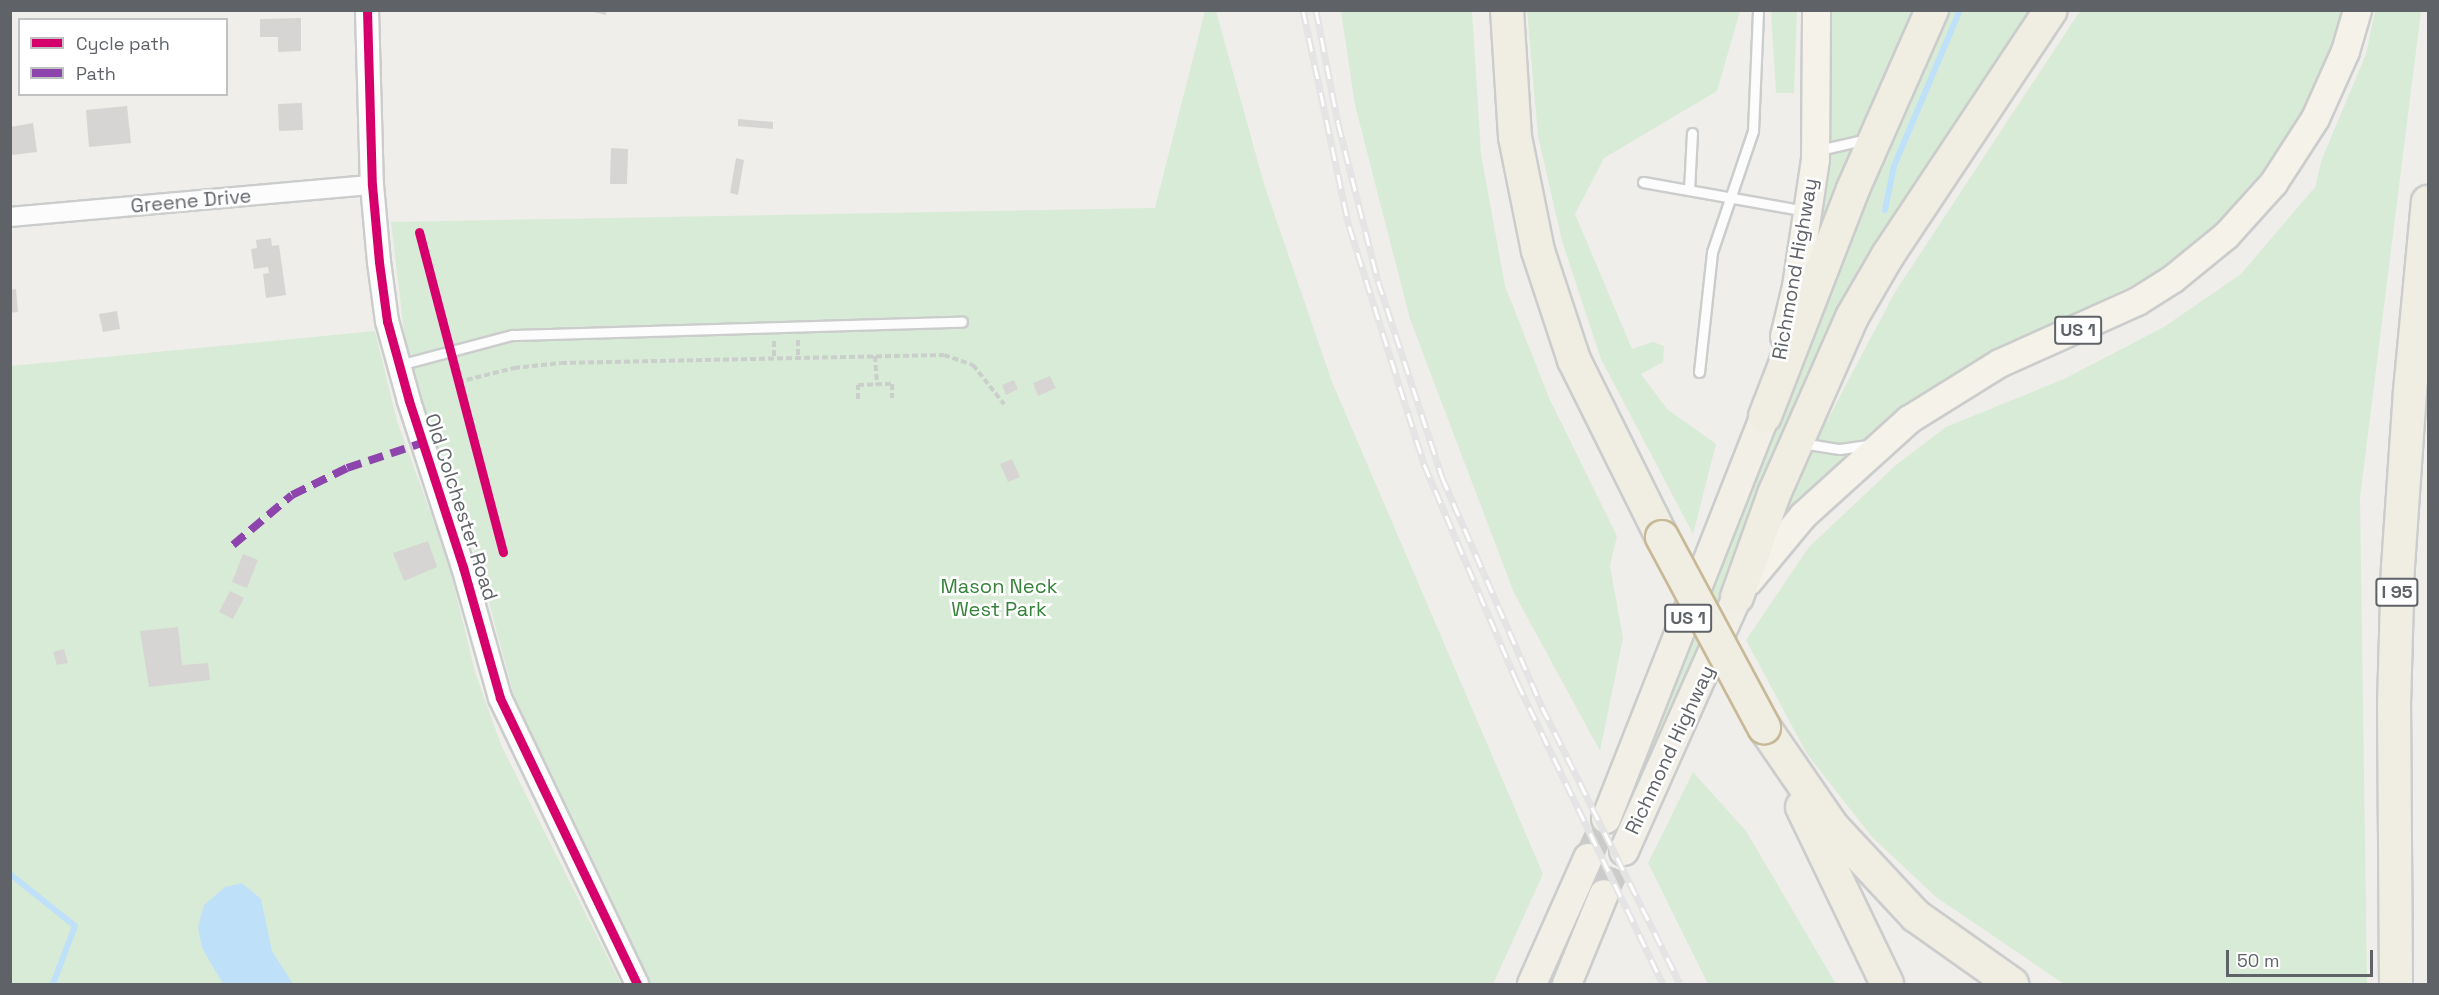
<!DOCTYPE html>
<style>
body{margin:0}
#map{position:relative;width:2439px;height:995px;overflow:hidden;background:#efeeea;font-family:"Space Grotesk",sans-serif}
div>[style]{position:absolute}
.green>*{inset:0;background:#d8ebd6}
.water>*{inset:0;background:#bfe0f9}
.stream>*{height:6px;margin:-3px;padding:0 3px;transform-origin:3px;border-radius:3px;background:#bfe0f9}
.building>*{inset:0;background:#d6d5d3}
.trunk-tunnel>*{height:28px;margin-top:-14px;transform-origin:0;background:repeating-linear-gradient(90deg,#cbcbca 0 28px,transparent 0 42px)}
.path>*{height:4px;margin-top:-2px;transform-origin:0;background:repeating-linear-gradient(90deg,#cacfcc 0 6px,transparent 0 9px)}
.roads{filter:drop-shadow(2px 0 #cbcccc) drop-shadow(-2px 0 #cbcccc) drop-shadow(0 2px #cbcccc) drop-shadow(0 -2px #cbcccc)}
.service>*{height:9px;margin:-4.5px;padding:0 4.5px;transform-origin:4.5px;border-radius:4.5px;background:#fdfcfc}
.minor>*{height:18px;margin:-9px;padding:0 9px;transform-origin:9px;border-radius:9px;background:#fdfcfc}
.tertiary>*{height:22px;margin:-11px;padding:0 11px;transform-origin:11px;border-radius:11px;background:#fdfcfc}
.primary>*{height:27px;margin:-13.5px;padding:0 13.5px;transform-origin:13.5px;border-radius:13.5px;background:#f4f2e9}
.trunk>*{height:28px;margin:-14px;padding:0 14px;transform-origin:14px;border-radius:14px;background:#f2f0e6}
.motorway>*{height:32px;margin:-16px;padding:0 16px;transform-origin:16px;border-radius:16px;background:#f0ede3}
.rail>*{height:7px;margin-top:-3.5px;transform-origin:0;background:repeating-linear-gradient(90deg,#fff 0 14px,#e4e4e4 0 28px);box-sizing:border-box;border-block:2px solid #e4e4e4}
.bridges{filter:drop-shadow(2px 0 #c8b996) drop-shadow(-2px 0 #c8b996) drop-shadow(0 2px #c8b996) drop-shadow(0 -2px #c8b996)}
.motorway-bridge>*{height:32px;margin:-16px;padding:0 16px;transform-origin:16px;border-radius:16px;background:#f0ede3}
.quiet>*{height:8px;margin-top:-4px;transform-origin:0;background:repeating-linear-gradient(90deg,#8e44ad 0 15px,transparent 0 23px)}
.cycleway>*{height:9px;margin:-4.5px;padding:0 4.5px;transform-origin:4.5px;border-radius:4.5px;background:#d6006c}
span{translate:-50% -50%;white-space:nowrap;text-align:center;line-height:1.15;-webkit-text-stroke:5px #fff;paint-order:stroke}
.shield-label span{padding:2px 4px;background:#fff;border:2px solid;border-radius:4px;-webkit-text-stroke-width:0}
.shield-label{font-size:18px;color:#5f6368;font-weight:700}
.street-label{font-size:20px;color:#5f6368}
.park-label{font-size:20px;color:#348238}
.frame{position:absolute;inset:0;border:12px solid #5f6368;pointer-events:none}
.legend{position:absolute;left:18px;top:18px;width:210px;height:78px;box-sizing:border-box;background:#fff;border:2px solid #bfc1c3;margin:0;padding:8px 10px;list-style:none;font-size:18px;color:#5f6368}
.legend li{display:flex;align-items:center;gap:12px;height:30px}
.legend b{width:30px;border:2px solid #bfc1c3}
.scale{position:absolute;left:2226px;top:950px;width:147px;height:27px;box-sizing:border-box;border:3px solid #5f6368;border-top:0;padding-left:8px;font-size:18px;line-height:21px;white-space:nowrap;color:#5f6368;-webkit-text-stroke:4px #fff;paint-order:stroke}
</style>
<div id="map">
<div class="green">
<div style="clip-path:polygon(1205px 11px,1216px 11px,1264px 184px,1332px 382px,1543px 874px,1493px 984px,651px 984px,520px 719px,479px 565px,415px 383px,404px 332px,391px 222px,1155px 208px)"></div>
<div style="clip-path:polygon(1341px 11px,1472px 11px,1481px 154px,1505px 286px,1550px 400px,1617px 536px,1610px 566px,1623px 638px,1600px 751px,1514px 593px,1410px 319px,1355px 105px)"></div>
<div style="clip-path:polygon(1527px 11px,1740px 11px,1717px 91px,1604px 158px,1575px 214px,1632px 349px,1653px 342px,1664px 346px,1663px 362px,1641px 374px,1667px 409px,1716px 444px,1693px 534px,1601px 359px,1562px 241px,1538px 136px)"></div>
<div style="clip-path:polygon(1771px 11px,1797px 11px,1794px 93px,1776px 93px)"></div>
<div style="clip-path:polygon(1830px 11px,1914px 11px,1870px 109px,1803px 289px,1826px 169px)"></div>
<div style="clip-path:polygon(1951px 11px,2037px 11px,1739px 556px,1617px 835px,1830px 285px)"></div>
<div style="clip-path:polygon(2080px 11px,2341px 11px,2332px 48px,2308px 107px,2270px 168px,2224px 223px,2175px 264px,1979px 361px,1907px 407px,1828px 474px,1770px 538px,1792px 487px,1895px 292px)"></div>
<div style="clip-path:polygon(2375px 11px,2421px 11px,2360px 497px,2367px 984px,2064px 984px,1936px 897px,1872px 837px,1807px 754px,1746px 640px,1809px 547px,1896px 465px,1946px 427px,2064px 379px,2164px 327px,2241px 274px,2315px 187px,2322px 159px,2366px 54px)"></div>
<div style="clip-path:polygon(375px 331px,397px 421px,448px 560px,475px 672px,501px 745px,621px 984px,11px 984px,11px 366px)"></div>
<div style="clip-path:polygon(1693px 772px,1746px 831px,1836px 984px,1708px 984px,1648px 863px)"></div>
</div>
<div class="water">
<div style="clip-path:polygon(242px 883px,261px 899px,272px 951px,293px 984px,223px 984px,202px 948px,198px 927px,204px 905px,225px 887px)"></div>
</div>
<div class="stream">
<div style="left:1885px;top:210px;width:45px;rotate:-78.4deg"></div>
<div style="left:1894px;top:166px;width:169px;rotate:-67.1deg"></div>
<div style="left:10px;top:874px;width:83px;rotate:38.7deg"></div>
<div style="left:75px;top:926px;width:62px;rotate:110.8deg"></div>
</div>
<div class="building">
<div style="clip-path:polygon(585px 10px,606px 10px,606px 15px)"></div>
<div style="clip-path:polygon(301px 18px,301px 51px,278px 52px,278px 37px,260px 37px,260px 19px)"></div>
<div style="clip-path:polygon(302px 103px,303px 130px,279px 131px,278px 104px)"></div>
<div style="clip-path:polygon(127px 106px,131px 143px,89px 147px,86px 110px)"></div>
<div style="clip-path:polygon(738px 119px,773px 122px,773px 129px,738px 126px)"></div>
<div style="clip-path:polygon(33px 123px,37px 152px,12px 155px,10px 127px)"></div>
<div style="clip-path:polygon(611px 148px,628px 149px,627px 184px,610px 184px)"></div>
<div style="clip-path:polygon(736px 158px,744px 160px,738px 195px,730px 193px)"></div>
<div style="clip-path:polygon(271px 238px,272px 246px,279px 245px,286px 295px,266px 298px,263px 274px,269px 273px,268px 267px,254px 269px,251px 249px,257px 248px,256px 240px)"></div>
<div style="clip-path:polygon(16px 289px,18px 312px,10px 313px,10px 290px)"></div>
<div style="clip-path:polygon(117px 311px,120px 329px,103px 332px,99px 314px)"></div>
<div style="clip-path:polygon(1050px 376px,1056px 388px,1038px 396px,1033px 383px)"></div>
<div style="clip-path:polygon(1014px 380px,1018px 389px,1006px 395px,1002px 385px)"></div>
<div style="clip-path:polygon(1012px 459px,1020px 477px,1008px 482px,1000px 464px)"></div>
<div style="clip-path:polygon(428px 541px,437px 567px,404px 581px,393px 553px)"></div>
<div style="clip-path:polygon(243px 554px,258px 560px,247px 588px,232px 582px)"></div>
<div style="clip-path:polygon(230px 591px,244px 598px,233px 619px,219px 612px)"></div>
<div style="clip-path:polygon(178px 627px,182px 665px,208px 663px,210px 680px,149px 687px,140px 631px)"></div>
<div style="clip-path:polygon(64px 649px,68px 663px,57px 665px,53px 652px)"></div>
</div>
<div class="trunk-tunnel">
<div style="left:1588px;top:858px;width:43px;rotate:-65.2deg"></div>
<div style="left:1604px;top:894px;width:47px;rotate:-65.1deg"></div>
</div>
<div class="path">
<div style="left:798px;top:340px;width:18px;rotate:90deg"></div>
<div style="left:774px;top:341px;width:17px;rotate:90deg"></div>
<div style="left:875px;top:356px;width:29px;rotate:86deg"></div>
<div style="left:458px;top:382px;width:58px;rotate:-14deg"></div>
<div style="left:514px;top:368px;width:47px;rotate:-6.1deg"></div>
<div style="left:561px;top:363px;width:383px;rotate:-1.2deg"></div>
<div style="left:944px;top:355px;width:31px;rotate:19deg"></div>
<div style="left:973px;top:365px;width:50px;rotate:51.5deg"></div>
<div style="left:858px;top:399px;width:14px;rotate:-90deg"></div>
<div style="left:858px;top:385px;width:34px;rotate:-2deg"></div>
<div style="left:892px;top:384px;width:14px;rotate:90deg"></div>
</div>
<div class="roads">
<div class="service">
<div style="left:1819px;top:150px;width:49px;rotate:-12.9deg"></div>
<div style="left:1643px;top:182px;width:165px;rotate:10.1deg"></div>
<div style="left:1689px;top:190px;width:57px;rotate:-87deg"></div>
<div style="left:399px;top:365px;width:117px;rotate:-14.9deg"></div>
<div style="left:512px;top:335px;width:450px;rotate:-1.7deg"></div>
<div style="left:1699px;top:372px;width:121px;rotate:-83.8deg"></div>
<div style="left:1712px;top:252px;width:128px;rotate:-71.3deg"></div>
<div style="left:1753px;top:131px;width:121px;rotate:-87.6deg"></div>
<div style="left:1801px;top:443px;width:39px;rotate:9deg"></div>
<div style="left:1840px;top:449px;width:30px;rotate:-8deg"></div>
</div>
<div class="minor">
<div style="left:10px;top:217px;width:363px;rotate:-5.1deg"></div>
</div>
<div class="tertiary">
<div style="left:367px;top:10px;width:175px;rotate:88.4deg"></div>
<div style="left:372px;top:185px;width:77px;rotate:84.8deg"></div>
<div style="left:379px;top:262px;width:60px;rotate:82.3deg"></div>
<div style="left:387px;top:321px;width:83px;rotate:74.6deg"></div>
<div style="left:409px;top:401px;width:175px;rotate:72deg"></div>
<div style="left:463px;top:567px;width:136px;rotate:74.2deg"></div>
<div style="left:500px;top:698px;width:317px;rotate:64.4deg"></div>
</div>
<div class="primary">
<div style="left:1784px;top:336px;width:51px;rotate:-76.5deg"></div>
<div style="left:1796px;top:286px;width:128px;rotate:-81.5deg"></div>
<div style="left:1815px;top:159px;width:149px;rotate:-89.6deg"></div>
<div style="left:1748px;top:581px;width:86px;rotate:-50.2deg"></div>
<div style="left:1803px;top:515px;width:143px;rotate:-42.2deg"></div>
<div style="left:1909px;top:419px;width:106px;rotate:-31.9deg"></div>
<div style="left:1999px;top:363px;width:151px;rotate:-24.2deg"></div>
<div style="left:2137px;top:301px;width:41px;rotate:-32.2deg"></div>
<div style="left:2172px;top:279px;width:70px;rotate:-39.2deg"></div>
<div style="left:2226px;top:235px;width:70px;rotate:-47.9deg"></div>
<div style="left:2273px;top:183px;width:77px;rotate:-57.1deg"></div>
<div style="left:2315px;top:118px;width:73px;rotate:-65.9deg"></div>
<div style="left:2345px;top:51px;width:43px;rotate:-73.7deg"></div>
</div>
<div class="trunk">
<div style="left:1606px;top:819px;width:433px;rotate:-68.5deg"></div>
<div style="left:1624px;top:851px;width:278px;rotate:-66deg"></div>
<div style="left:1532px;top:984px;width:138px;rotate:-66deg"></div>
<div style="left:1567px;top:984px;width:97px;rotate:-67.7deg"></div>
</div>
<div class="motorway">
<div style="left:1507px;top:10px;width:127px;rotate:86.4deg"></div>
<div style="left:1515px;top:137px;width:116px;rotate:78.6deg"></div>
<div style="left:1538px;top:251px;width:115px;rotate:71.7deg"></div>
<div style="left:1574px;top:360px;width:198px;rotate:63.6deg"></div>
<div style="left:1765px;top:416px;width:243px;rotate:-68.8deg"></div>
<div style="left:1853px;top:189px;width:196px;rotate:-66.2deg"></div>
<div style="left:1737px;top:597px;width:109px;rotate:-70.2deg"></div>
<div style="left:1774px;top:494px;width:193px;rotate:-66.2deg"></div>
<div style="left:1852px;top:317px;width:72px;rotate:-59.9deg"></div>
<div style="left:1888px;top:255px;width:294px;rotate:-56.4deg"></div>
<div style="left:1764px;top:727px;width:120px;rotate:55.5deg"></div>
<div style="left:1832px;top:826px;width:123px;rotate:47deg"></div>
<div style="left:1916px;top:916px;width:118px;rotate:35.3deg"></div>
<div style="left:1802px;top:807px;width:196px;rotate:64.3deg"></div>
<div style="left:2396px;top:984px;width:278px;rotate:-90.4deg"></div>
<div style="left:2394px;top:706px;width:139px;rotate:-88.4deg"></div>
<div style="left:2398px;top:567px;width:176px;rotate:-86.1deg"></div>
<div style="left:2410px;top:391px;width:190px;rotate:-84.6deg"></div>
</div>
</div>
<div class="rail">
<div style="left:1303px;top:10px;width:221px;rotate:78deg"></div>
<div style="left:1349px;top:226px;width:250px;rotate:72.5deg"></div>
<div style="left:1424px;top:464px;width:237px;rotate:66.9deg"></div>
<div style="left:1517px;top:682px;width:335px;rotate:64.2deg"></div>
<div style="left:1316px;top:10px;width:115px;rotate:79deg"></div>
<div style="left:1338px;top:123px;width:163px;rotate:75.8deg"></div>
<div style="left:1378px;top:281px;width:206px;rotate:71.9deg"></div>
<div style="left:1442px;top:477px;width:251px;rotate:66.5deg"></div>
<div style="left:1542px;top:707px;width:309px;rotate:63.5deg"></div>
</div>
<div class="bridges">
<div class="motorway-bridge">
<div style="left:1662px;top:537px;width:216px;rotate:61.8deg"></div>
</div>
</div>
<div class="quiet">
<div style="left:233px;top:545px;width:77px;rotate:-40.3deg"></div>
<div style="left:292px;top:495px;width:61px;rotate:-26.1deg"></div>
<div style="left:347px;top:468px;width:79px;rotate:-18.4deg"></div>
</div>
<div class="cycleway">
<div style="left:367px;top:10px;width:175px;rotate:88.4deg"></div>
<div style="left:372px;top:185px;width:77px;rotate:84.8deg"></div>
<div style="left:379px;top:262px;width:60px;rotate:82.3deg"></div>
<div style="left:387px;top:321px;width:83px;rotate:74.6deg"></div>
<div style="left:409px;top:401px;width:175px;rotate:72deg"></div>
<div style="left:463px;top:567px;width:136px;rotate:74.2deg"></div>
<div style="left:500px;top:698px;width:317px;rotate:64.4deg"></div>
<div style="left:419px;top:232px;width:331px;rotate:75.3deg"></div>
</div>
<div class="shield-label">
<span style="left:2078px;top:330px">US 1</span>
<span style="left:2397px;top:592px">I 95</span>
<span style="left:1688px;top:618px">US 1</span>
</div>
<div class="street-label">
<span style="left:191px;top:201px;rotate:-5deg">Greene Drive</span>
<span style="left:1795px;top:269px;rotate:-80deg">Richmond Highway</span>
<span style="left:461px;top:507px;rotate:72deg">Old Colchester Road</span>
<span style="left:1670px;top:750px;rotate:-65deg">Richmond Highway</span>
</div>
<div class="park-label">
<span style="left:999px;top:598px">Mason Neck<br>West Park</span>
</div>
<div class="frame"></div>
<ul class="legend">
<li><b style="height:8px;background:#d6006c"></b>Cycle path</li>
<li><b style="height:8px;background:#8e44ad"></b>Path</li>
</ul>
<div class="scale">50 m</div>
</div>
